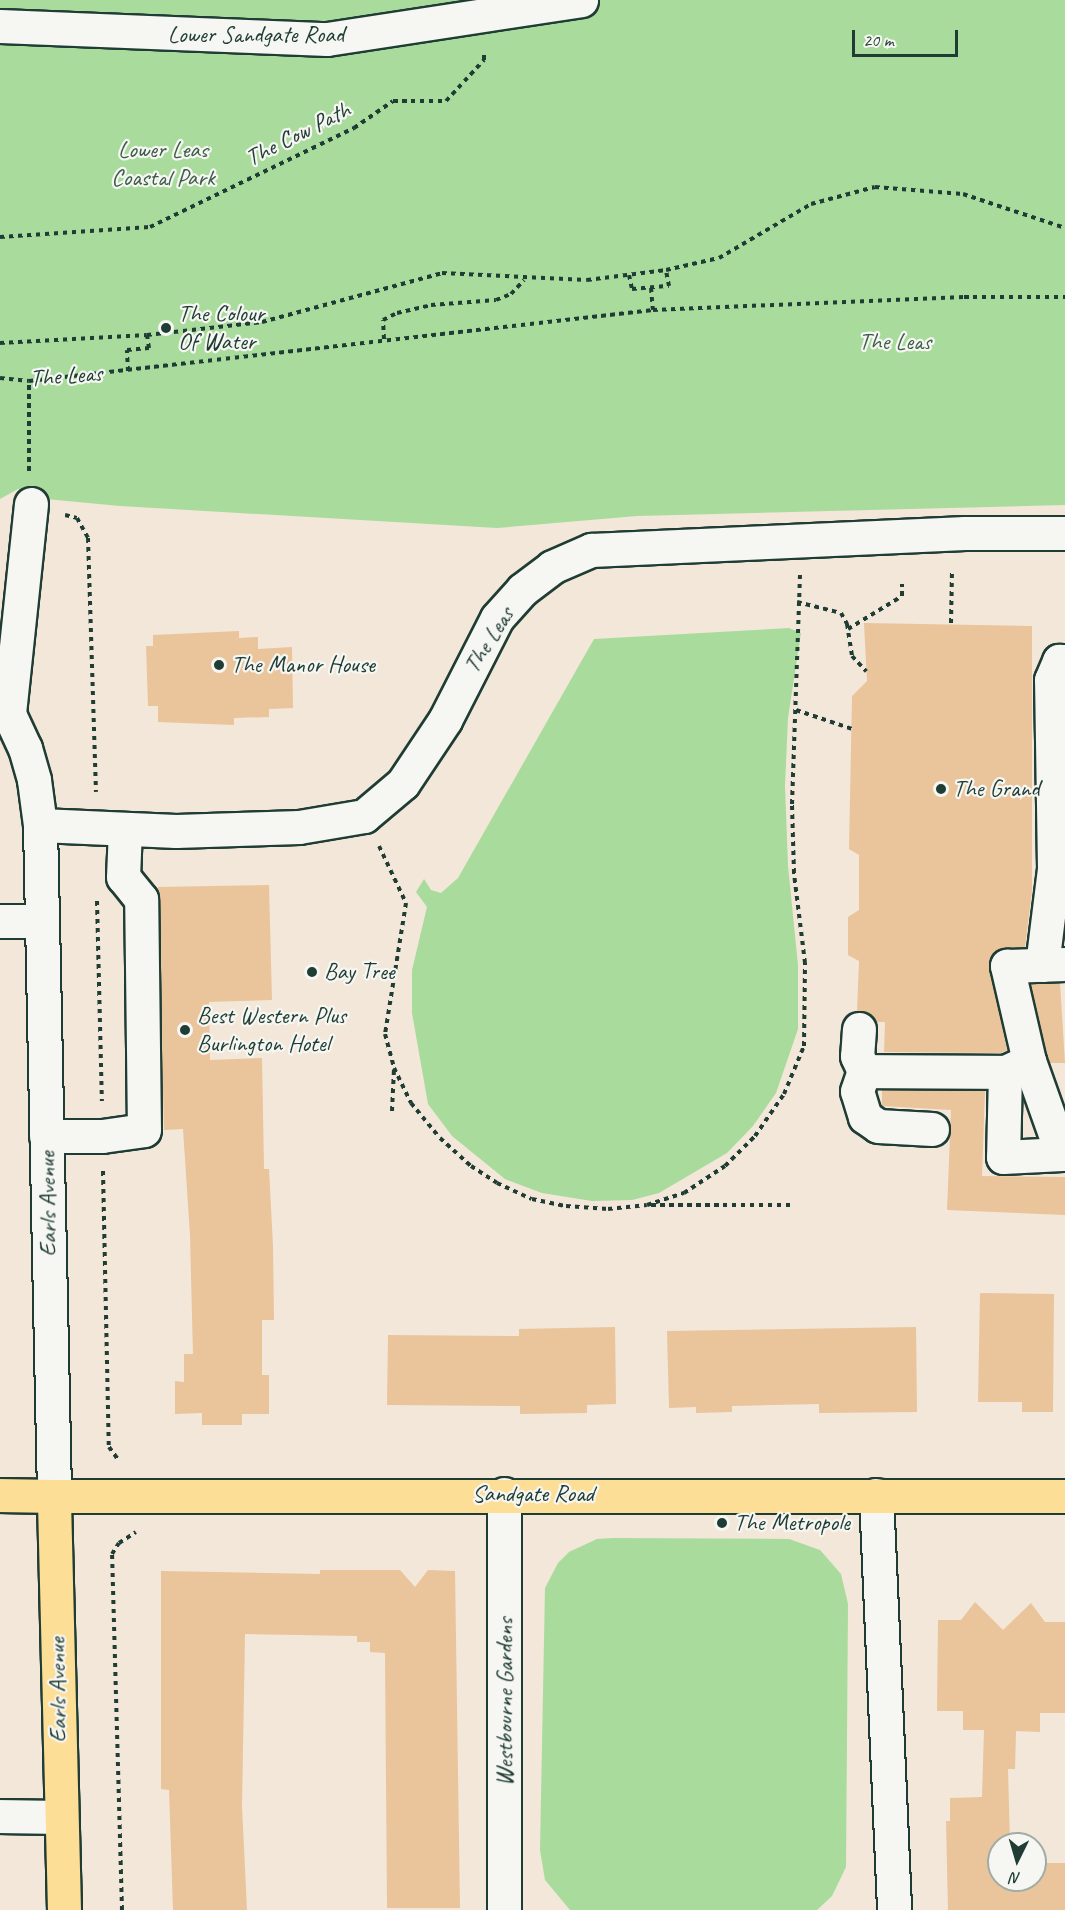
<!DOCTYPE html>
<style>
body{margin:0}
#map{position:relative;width:1065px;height:1910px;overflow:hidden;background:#f2e7d8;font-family:Caveat,sans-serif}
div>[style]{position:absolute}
.green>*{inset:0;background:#a9db9d}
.building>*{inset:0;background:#eac49b}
.path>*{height:4px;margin-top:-2px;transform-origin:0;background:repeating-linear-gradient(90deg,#1f3d34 0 4.5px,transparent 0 9px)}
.roads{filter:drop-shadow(2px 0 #1f3d34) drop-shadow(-2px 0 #1f3d34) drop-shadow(0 2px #1f3d34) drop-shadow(0 -2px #1f3d34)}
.minor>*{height:33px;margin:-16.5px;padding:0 16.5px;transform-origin:16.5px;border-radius:16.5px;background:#f6f6f2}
.major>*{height:33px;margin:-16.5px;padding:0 16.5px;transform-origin:16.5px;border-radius:16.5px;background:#fdde96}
.highway>*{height:33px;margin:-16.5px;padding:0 16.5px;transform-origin:16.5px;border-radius:16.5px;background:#fdde96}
.dots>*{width:16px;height:16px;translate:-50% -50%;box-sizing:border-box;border:3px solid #f6f6f2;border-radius:50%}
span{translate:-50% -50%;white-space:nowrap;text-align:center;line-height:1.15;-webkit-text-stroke:4.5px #f6f6f2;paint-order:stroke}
.street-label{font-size:24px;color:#1f3d34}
.park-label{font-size:24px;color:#3b5d49}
.poi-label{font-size:24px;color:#1f3d34}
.left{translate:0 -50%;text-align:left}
.north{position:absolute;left:987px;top:1832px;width:60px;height:60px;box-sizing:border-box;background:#f6f6f2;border:2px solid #a0aca6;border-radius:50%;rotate:185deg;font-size:16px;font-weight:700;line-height:24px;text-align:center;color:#1f3d34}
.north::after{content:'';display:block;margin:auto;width:21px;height:27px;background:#1f3d34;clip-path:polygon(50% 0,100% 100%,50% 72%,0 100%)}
.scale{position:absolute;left:852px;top:30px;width:106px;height:27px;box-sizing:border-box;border:3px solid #1f3d34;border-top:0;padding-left:8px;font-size:18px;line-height:21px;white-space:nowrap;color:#1f3d34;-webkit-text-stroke:4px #f6f6f2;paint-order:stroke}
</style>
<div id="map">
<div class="green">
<div style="clip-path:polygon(0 0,1065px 0,1065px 505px,637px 516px,497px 528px,120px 506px,46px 499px,40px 489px,18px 489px,0 499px)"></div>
<div style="clip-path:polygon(789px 628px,801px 633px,788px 718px,785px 786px,788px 866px,798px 965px,798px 1029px,776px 1093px,753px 1126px,727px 1153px,659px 1193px,632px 1200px,592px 1201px,542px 1193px,505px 1179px,452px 1136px,428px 1104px,412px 1013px,412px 970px,427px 907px,416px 892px,424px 879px,431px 890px,441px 893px,458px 878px,594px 639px)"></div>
<div style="clip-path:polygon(613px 1538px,789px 1539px,820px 1550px,841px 1574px,848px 1604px,846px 1867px,832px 1896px,817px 1910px,570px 1910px,545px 1880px,540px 1850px,545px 1588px,558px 1563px,569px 1552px,597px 1539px)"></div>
</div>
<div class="building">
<div style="clip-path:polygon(864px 623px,1032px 626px,1032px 891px,1025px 947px,997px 950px,989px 960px,1007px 1050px,1001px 1053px,884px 1052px,885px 1022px,876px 1022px,869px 1013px,857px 1011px,859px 961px,848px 955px,848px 917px,859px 910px,859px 855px,849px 849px,852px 696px,867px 681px)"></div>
<div style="clip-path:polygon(239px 631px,239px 638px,258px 637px,258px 649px,292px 647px,293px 708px,269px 709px,269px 717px,234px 718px,234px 725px,158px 722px,158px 706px,148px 706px,146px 646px,153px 646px,153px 635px)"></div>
<div style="clip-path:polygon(269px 885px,272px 1000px,209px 1002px,210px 1060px,262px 1058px,264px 1169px,269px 1169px,273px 1246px,274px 1320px,262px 1320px,262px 1375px,269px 1375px,269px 1414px,242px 1414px,242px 1425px,202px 1425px,202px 1413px,175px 1414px,175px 1381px,184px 1382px,184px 1354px,193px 1354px,190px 1235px,183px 1129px,164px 1130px,158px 887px)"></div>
<div style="clip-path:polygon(1060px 983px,1065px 1063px,1049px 1063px,1030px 984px)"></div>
<div style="clip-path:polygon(882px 1090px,985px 1091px,982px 1176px,1065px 1177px,1065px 1215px,947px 1210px,951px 1110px,882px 1106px)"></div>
<div style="clip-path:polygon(980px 1293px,1054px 1294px,1053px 1412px,1022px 1412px,1022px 1402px,978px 1402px)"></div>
<div style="clip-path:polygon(615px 1327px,616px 1404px,587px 1405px,587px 1413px,520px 1414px,520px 1406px,387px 1405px,388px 1335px,519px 1336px,519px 1329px)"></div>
<div style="clip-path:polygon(916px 1327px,917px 1412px,819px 1413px,819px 1404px,732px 1406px,732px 1412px,696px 1413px,696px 1407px,669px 1408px,667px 1331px)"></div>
<div style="clip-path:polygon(320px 1570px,400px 1570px,415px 1587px,428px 1570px,455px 1571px,460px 1908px,387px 1908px,385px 1653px,370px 1652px,370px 1642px,357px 1642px,357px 1636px,245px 1634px,242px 1806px,247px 1910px,173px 1910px,169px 1790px,161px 1789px,161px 1571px,320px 1574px)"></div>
<div style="clip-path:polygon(975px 1602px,1003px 1630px,1031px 1603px,1045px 1622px,1065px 1622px,1065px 1713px,1040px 1713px,1040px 1732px,1016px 1731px,1015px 1769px,1008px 1769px,1010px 1844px,999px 1844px,999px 1880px,1035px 1880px,1035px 1863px,1065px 1863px,1065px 1910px,948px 1910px,946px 1821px,950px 1821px,950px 1798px,982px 1797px,984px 1730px,963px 1730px,963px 1711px,937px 1711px,938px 1620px,961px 1620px)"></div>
</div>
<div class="path">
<div style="left:0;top:237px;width:150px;rotate:-3.8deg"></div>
<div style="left:150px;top:227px;width:227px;rotate:-25.9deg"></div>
<div style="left:354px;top:128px;width:47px;rotate:-34.7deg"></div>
<div style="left:393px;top:101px;width:53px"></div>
<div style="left:446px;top:101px;width:56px;rotate:-47.2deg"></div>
<div style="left:484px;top:60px;width:9px;rotate:-90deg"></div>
<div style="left:629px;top:275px;width:14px;rotate:78deg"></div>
<div style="left:632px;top:289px;width:37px;rotate:-5deg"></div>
<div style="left:669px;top:286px;width:16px;rotate:-101deg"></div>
<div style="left:651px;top:288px;width:22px;rotate:85deg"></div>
<div style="left:384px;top:339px;width:19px;rotate:-93deg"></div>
<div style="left:383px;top:320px;width:16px;rotate:-27deg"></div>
<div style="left:397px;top:313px;width:35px;rotate:-13deg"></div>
<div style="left:431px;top:305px;width:65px;rotate:-4.4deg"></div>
<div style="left:496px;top:300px;width:16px;rotate:-22deg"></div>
<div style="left:511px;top:294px;width:19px;rotate:-47deg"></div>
<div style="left:0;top:343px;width:147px;rotate:-3.1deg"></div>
<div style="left:147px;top:335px;width:116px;rotate:-6.4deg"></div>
<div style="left:262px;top:322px;width:187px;rotate:-15.2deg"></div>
<div style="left:442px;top:273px;width:145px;rotate:2.8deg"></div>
<div style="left:587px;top:280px;width:80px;rotate:-7.2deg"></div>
<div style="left:666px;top:270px;width:54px;rotate:-12.8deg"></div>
<div style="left:719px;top:258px;width:107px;rotate:-30.4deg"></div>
<div style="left:811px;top:204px;width:66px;rotate:-14.9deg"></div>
<div style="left:875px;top:187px;width:88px;rotate:4.5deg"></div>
<div style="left:963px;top:194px;width:108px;rotate:18.4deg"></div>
<div style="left:128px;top:371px;width:21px;rotate:-93deg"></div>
<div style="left:127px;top:350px;width:22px;rotate:-5deg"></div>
<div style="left:149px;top:348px;width:13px;rotate:-99deg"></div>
<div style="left:0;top:378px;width:29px;rotate:6deg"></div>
<div style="left:29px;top:381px;width:628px;rotate:-6.49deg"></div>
<div style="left:653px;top:310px;width:311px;rotate:-2.4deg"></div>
<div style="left:964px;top:297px;width:101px"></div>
<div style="left:29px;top:471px;width:90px;rotate:-90deg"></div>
<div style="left:65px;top:515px;width:12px;rotate:14deg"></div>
<div style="left:77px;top:518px;width:23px;rotate:61deg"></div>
<div style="left:88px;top:538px;width:254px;rotate:88.2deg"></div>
<div style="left:797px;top:602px;width:45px;rotate:14deg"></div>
<div style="left:841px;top:613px;width:13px;rotate:61deg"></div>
<div style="left:847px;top:624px;width:32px;rotate:81deg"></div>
<div style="left:852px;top:656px;width:21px;rotate:47deg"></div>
<div style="left:951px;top:623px;width:52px;rotate:-88.9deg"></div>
<div style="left:848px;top:629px;width:63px;rotate:-31.4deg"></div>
<div style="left:902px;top:596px;width:12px;rotate:-90deg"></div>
<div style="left:796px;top:710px;width:59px;rotate:18.7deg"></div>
<div style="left:379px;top:846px;width:63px;rotate:64.7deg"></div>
<div style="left:406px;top:903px;width:133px;rotate:99.1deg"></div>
<div style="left:385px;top:1034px;width:35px;rotate:75deg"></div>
<div style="left:394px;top:1068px;width:39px;rotate:64deg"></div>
<div style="left:411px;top:1103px;width:45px;rotate:50.4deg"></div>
<div style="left:440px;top:1138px;width:42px;rotate:42.1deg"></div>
<div style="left:471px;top:1166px;width:31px;rotate:33deg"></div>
<div style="left:497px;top:1183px;width:38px;rotate:25deg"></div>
<div style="left:532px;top:1199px;width:35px;rotate:12deg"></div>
<div style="left:566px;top:1206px;width:42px;rotate:4.1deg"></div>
<div style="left:608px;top:1209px;width:39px;rotate:-6deg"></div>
<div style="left:647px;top:1205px;width:39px;rotate:-18deg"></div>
<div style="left:684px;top:1193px;width:49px;rotate:-33.4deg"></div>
<div style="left:725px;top:1166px;width:42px;rotate:-45deg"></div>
<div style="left:755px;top:1136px;width:51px;rotate:-55.4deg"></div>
<div style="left:784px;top:1094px;width:52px;rotate:-67.4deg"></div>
<div style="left:804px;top:1046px;width:83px;rotate:-89.3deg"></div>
<div style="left:805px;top:963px;width:91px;rotate:-97deg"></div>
<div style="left:794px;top:873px;width:69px;rotate:-91.7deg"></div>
<div style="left:792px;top:804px;width:231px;rotate:-88deg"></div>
<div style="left:97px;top:901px;width:200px;rotate:88.6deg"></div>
<div style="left:392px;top:1111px;width:42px;rotate:-87.3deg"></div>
<div style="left:103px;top:1171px;width:276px;rotate:88.8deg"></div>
<div style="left:109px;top:1447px;width:17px;rotate:54deg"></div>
<div style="left:651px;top:1205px;width:144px"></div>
<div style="left:122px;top:1910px;width:356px;rotate:-91.6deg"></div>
<div style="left:112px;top:1554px;width:13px;rotate:-58deg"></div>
<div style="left:119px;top:1543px;width:20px;rotate:-33deg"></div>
</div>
<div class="roads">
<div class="minor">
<div style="left:0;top:26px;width:327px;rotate:2.3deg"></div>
<div style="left:327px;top:39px;width:257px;rotate:-8.7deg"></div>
<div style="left:31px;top:504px;width:211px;rotate:96deg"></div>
<div style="left:9px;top:714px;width:38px;rotate:65deg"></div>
<div style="left:25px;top:748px;width:33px;rotate:74deg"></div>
<div style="left:34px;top:780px;width:45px;rotate:82.4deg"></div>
<div style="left:40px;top:825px;width:671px;rotate:88.8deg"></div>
<div style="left:40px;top:825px;width:136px;rotate:2.5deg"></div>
<div style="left:176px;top:831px;width:123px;rotate:-1.9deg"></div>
<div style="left:299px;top:827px;width:66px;rotate:-9.6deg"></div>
<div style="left:364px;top:816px;width:51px;rotate:-40.2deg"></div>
<div style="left:403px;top:783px;width:76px;rotate:-56.3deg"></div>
<div style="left:445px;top:720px;width:114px;rotate:-63deg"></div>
<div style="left:497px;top:618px;width:38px;rotate:-48deg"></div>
<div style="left:522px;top:590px;width:38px;rotate:-37deg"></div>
<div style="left:552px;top:567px;width:43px;rotate:-23.6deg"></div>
<div style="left:591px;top:550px;width:374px;rotate:-2.6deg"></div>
<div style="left:965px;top:533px;width:100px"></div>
<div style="left:0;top:921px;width:41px"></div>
<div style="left:1042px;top:965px;width:98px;rotate:-82.9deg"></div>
<div style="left:1054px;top:868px;width:188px;rotate:-90.9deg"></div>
<div style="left:1051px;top:680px;width:21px;rotate:-67deg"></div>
<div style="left:1059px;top:661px;width:6px"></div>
<div style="left:859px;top:1029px;width:27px;rotate:94deg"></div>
<div style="left:857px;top:1056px;width:17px;rotate:65deg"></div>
<div style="left:1029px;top:1061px;width:26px;rotate:155deg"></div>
<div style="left:1005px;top:1072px;width:85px;rotate:91.3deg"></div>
<div style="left:1003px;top:1157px;width:59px;rotate:-2.9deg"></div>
<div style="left:1062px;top:1154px;width:99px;rotate:-109.5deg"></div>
<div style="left:1029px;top:1061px;width:98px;rotate:-103deg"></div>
<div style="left:1007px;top:966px;width:58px;rotate:-2deg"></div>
<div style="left:932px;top:1129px;width:54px;rotate:-176.8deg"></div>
<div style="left:878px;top:1126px;width:16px;rotate:-145deg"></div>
<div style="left:865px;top:1117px;width:27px;rotate:-107deg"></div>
<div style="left:857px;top:1091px;width:21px;rotate:-71deg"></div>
<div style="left:864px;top:1071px;width:141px;rotate:0.4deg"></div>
<div style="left:46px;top:1136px;width:56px"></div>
<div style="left:102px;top:1136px;width:42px;rotate:-8.1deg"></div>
<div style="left:144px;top:1130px;width:231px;rotate:-90.7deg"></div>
<div style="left:141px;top:899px;width:28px;rotate:-129deg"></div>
<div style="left:123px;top:877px;width:48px;rotate:-87.6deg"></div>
<div style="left:504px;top:1494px;width:416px;rotate:90deg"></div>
<div style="left:876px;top:1495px;width:415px;rotate:87.5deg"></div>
<div style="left:0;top:1816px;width:61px;rotate:0.9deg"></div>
</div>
<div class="major">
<div style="left:0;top:1495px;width:54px;rotate:1.1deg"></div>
</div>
<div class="highway">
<div style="left:64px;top:1910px;width:414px;rotate:-91.4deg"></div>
<div style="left:54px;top:1496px;width:1011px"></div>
</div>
</div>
<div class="dots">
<div style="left:166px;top:328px;background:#1f3d34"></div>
<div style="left:219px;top:665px;background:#1f3d34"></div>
<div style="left:941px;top:789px;background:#1f3d34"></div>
<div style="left:312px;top:972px;background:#1f3d34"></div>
<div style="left:185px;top:1030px;background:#1f3d34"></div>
<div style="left:722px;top:1523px;background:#1f3d34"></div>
</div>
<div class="street-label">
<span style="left:256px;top:35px">Lower Sandgate Road</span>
<span style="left:298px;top:134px;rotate:-27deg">The Cow Path</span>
<span style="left:66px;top:376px;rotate:-4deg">The Leas</span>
<span style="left:489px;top:640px;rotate:-58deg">The Leas</span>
<span style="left:48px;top:1204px;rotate:-91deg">Earls Avenue</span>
<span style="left:533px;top:1494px">Sandgate Road</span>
<span style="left:58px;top:1690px;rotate:-91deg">Earls Avenue</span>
<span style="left:505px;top:1702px;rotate:-90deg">Westbourne Gardens</span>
</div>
<div class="park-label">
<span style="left:163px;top:164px">Lower Leas<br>Coastal Park</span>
<span style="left:895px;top:342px">The Leas</span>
</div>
<div class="poi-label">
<span class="left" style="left:178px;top:328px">The Colour<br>Of Water</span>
<span class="left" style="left:231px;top:665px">The Manor House</span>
<span class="left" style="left:953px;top:789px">The Grand</span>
<span class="left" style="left:324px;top:972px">Bay Tree</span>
<span class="left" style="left:197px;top:1030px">Best Western Plus<br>Burlington Hotel</span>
<span class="left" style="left:734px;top:1523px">The Metropole</span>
</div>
<div class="north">N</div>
<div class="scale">20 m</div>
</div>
